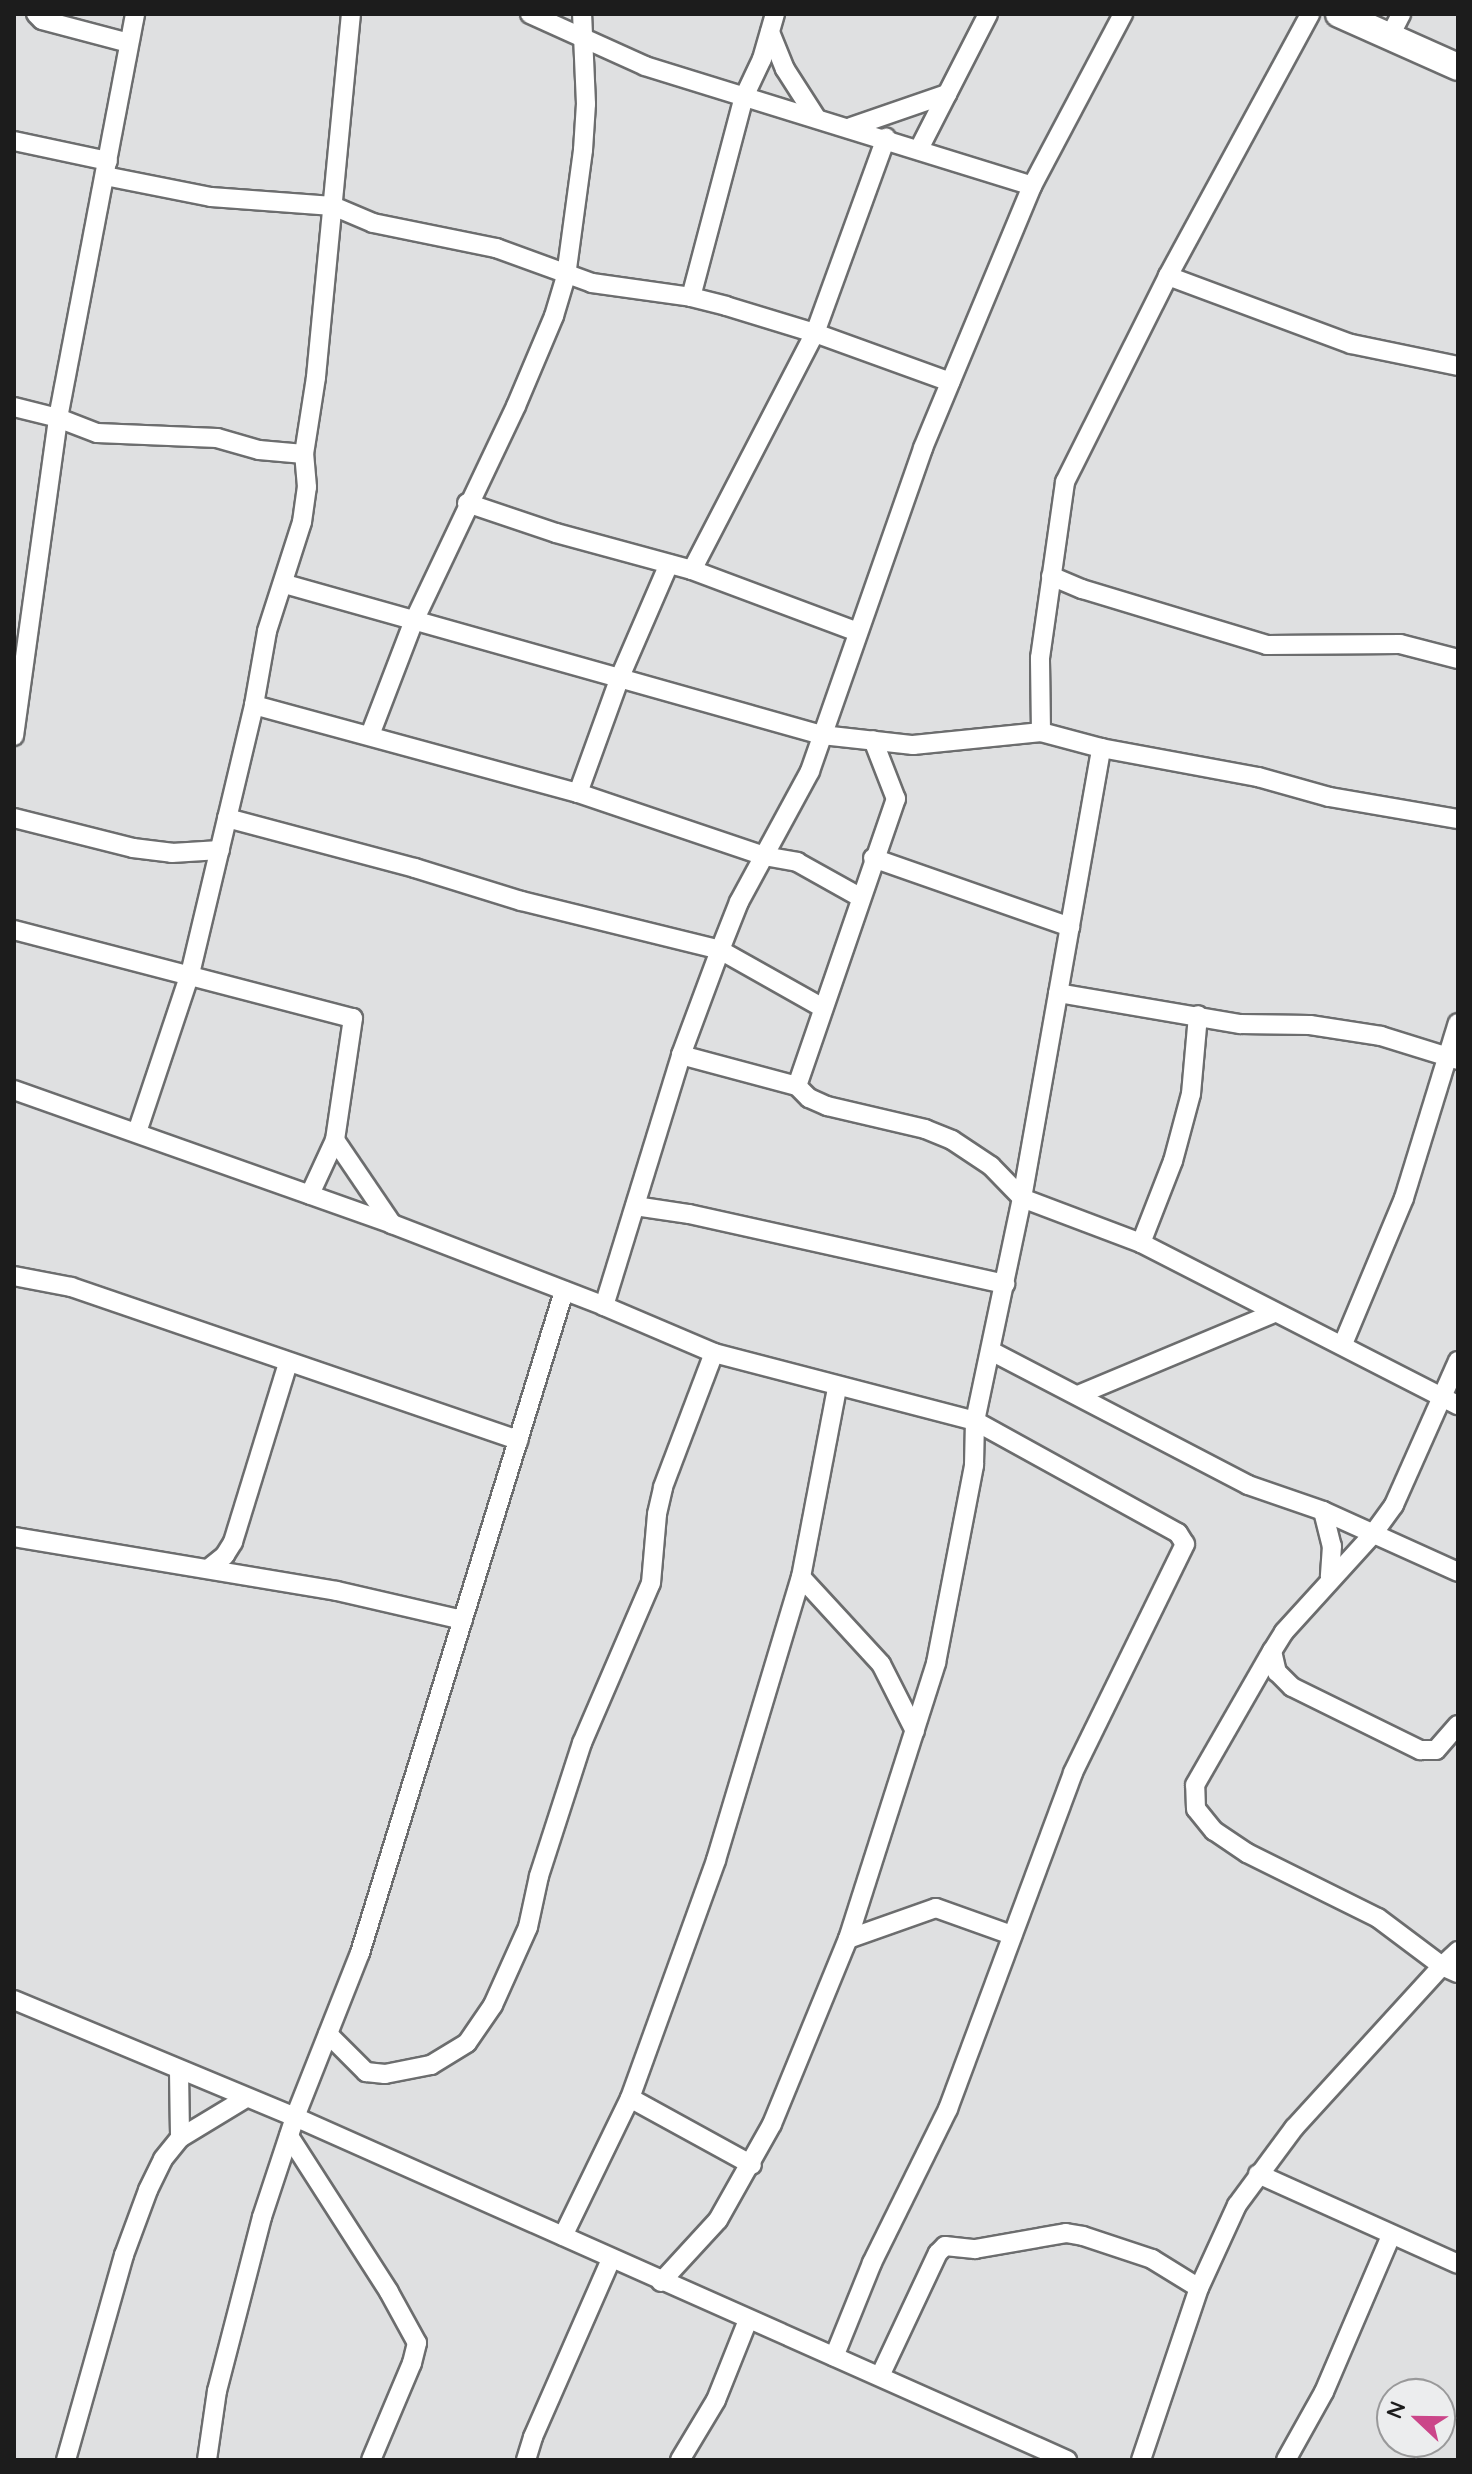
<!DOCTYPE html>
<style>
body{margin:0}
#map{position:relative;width:1472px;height:2474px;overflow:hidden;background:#dfe0e1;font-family:Quicksand,sans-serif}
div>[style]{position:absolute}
.roads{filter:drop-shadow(2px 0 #6c6d6e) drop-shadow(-2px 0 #6c6d6e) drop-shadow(0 2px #6c6d6e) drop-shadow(0 -2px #6c6d6e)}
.street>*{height:18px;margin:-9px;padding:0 9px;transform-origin:9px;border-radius:9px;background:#fff}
.secondary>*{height:26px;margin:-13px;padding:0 13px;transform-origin:13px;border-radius:13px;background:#fff}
span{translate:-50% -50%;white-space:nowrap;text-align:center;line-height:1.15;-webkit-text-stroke:6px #ecedee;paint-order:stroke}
.frame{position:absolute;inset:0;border:16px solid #1c1c1c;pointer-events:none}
.north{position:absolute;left:1376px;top:2378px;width:80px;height:80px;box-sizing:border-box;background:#ecedee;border:2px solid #99999a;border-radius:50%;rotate:292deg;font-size:22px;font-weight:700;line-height:32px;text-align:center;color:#1c1c1c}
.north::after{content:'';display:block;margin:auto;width:28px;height:36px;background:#cb4689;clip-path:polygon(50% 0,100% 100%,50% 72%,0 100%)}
</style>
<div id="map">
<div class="roads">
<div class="street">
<div style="left:36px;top:14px;width:8px;rotate:45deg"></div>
<div style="left:42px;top:20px;width:90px;rotate:14.8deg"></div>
<div style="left:530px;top:14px;width:126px;rotate:24.3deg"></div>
<div style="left:645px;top:66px;width:405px;rotate:17.2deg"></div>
<div style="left:770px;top:32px;width:40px;rotate:68deg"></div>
<div style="left:785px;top:69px;width:56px;rotate:57.4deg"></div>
<div style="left:1390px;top:36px;width:25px;rotate:-63deg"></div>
<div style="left:851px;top:127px;width:102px;rotate:-19deg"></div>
<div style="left:14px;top:141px;width:96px;rotate:12deg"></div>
<div style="left:919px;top:149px;width:152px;rotate:-62.9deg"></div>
<div style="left:105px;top:176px;width:108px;rotate:11.2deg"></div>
<div style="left:211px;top:197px;width:122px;rotate:4.2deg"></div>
<div style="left:333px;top:206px;width:43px;rotate:23deg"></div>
<div style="left:373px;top:223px;width:126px;rotate:11.5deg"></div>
<div style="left:496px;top:248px;width:102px;rotate:20deg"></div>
<div style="left:592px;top:283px;width:100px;rotate:8deg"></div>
<div style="left:691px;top:297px;width:36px;rotate:14deg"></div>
<div style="left:726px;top:306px;width:93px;rotate:16.9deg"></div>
<div style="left:815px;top:333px;width:144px;rotate:19.9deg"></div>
<div style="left:1168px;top:276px;width:195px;rotate:20.4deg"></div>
<div style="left:1351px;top:344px;width:109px;rotate:11.6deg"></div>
<div style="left:691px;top:297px;width:207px;rotate:-75.2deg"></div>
<div style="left:744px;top:97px;width:42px;rotate:-64.7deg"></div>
<div style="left:762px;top:59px;width:47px;rotate:-73.9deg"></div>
<div style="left:14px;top:407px;width:45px;rotate:14deg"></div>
<div style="left:58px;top:418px;width:42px;rotate:21deg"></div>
<div style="left:97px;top:433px;width:120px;rotate:2.4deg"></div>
<div style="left:217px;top:438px;width:44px;rotate:15.9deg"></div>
<div style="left:259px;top:450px;width:45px;rotate:5.1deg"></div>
<div style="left:467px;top:503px;width:94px;rotate:18.6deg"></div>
<div style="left:556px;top:533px;width:141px;rotate:15.2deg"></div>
<div style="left:692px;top:570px;width:177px;rotate:20.5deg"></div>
<div style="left:692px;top:570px;width:267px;rotate:-62.6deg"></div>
<div style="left:815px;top:333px;width:208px;rotate:-70deg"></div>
<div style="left:1051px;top:576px;width:34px;rotate:23deg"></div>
<div style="left:1082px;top:589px;width:193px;rotate:16.8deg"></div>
<div style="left:1267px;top:645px;width:133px;rotate:-0.4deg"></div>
<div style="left:1400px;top:644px;width:60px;rotate:14.5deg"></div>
<div style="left:285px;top:584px;width:558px;rotate:15.71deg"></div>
<div style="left:822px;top:735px;width:92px;rotate:6.3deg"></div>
<div style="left:913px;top:745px;width:129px;rotate:-5.8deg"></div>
<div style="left:1041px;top:732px;width:62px;rotate:14.9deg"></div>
<div style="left:1101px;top:748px;width:160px;rotate:10.5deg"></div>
<div style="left:1258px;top:777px;width:74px;rotate:15.7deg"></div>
<div style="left:1329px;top:797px;width:131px;rotate:9.7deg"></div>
<div style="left:254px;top:705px;width:336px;rotate:15.2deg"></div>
<div style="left:578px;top:793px;width:196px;rotate:18.7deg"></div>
<div style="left:764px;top:856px;width:34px;rotate:10deg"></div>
<div style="left:797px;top:862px;width:72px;rotate:29.1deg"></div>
<div style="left:1041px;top:732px;width:74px;rotate:-90.8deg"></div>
<div style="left:1040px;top:658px;width:178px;rotate:-81.9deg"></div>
<div style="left:1065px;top:482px;width:230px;rotate:-63.4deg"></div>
<div style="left:1168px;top:276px;width:298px;rotate:-61.5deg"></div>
<div style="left:370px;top:735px;width:120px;rotate:-69deg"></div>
<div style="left:413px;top:623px;width:240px;rotate:-64.6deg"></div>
<div style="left:516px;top:406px;width:98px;rotate:-67.1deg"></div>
<div style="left:554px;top:316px;width:42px;rotate:-73.3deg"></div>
<div style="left:566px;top:276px;width:127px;rotate:-82.3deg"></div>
<div style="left:583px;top:150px;width:46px;rotate:-86.3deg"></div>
<div style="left:586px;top:104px;width:90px;rotate:-92.5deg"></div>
<div style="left:14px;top:736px;width:321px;rotate:-82.1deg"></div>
<div style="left:58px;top:418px;width:411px;rotate:-79.2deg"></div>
<div style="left:578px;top:793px;width:123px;rotate:-70.1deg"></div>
<div style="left:620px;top:677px;width:123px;rotate:-66.6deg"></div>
<div style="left:14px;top:818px;width:123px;rotate:14.1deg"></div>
<div style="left:133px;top:848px;width:39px;rotate:7deg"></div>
<div style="left:172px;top:853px;width:48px;rotate:-3.6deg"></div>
<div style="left:227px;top:818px;width:195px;rotate:14.9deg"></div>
<div style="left:415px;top:868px;width:111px;rotate:17.3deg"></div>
<div style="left:521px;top:901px;width:205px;rotate:13.8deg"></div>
<div style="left:720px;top:950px;width:118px;rotate:29.4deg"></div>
<div style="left:873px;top:858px;width:209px;rotate:19.3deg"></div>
<div style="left:14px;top:930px;width:350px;rotate:14.6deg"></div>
<div style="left:353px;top:1018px;width:123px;rotate:98.4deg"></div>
<div style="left:335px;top:1140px;width:60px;rotate:114.8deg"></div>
<div style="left:1058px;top:993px;width:185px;rotate:9.7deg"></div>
<div style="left:1240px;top:1024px;width:70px;rotate:0.8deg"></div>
<div style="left:1310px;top:1025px;width:72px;rotate:8.8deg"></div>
<div style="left:1381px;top:1036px;width:81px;rotate:17.3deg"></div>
<div style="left:681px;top:1055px;width:120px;rotate:15deg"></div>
<div style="left:797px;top:1086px;width:17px;rotate:45deg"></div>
<div style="left:809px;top:1098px;width:20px;rotate:24deg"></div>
<div style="left:827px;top:1106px;width:101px;rotate:13.2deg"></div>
<div style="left:925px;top:1129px;width:29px;rotate:22deg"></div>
<div style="left:952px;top:1140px;width:47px;rotate:33.7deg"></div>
<div style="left:991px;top:1166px;width:45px;rotate:45.9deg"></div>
<div style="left:1022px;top:1198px;width:127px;rotate:20.7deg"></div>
<div style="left:1141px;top:1243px;width:356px;rotate:27.1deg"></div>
<div style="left:797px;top:1086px;width:304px;rotate:-71deg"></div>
<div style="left:896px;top:799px;width:63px;rotate:-111.3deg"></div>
<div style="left:14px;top:1090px;width:401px;rotate:19.5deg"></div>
<div style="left:392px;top:1224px;width:227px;rotate:21.1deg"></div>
<div style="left:604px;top:1306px;width:120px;rotate:23.1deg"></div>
<div style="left:714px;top:1353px;width:270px;rotate:14.6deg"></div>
<div style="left:975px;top:1421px;width:232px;rotate:28.9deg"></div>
<div style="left:1178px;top:1533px;width:13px;rotate:58deg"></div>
<div style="left:1185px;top:1544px;width:255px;rotate:116.1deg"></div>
<div style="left:1073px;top:1773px;width:358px;rotate:110.4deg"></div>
<div style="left:948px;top:2109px;width:172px;rotate:116.3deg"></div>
<div style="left:872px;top:2263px;width:101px;rotate:112deg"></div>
<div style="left:137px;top:1132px;width:167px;rotate:-71.5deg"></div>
<div style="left:190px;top:974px;width:277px;rotate:-76.6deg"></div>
<div style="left:254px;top:705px;width:75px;rotate:-80deg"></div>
<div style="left:267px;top:631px;width:114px;rotate:-72.2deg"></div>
<div style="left:302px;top:522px;width:35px;rotate:-82deg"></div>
<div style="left:307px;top:487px;width:33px;rotate:-95deg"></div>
<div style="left:304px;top:454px;width:78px;rotate:-81.1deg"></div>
<div style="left:316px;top:377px;width:365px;rotate:-84.5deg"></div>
<div style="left:335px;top:1140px;width:102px;rotate:55.8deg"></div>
<div style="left:635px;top:1206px;width:55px;rotate:8.4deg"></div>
<div style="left:689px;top:1214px;width:324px;rotate:12.5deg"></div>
<div style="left:1141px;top:1243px;width:88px;rotate:-68.7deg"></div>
<div style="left:1173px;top:1161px;width:69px;rotate:-75deg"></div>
<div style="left:1191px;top:1094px;width:79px;rotate:-84.9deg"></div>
<div style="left:14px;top:1276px;width:58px;rotate:10.9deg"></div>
<div style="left:71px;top:1287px;width:473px;rotate:18.9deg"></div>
<div style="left:604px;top:1306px;width:263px;rotate:-72.9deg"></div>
<div style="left:681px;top:1055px;width:112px;rotate:-69.6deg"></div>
<div style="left:720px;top:950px;width:52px;rotate:-68.4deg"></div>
<div style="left:739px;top:902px;width:149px;rotate:-61.5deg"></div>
<div style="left:810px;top:771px;width:342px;rotate:-70.7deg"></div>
<div style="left:923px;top:448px;width:284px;rotate:-67.4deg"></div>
<div style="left:1032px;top:186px;width:195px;rotate:-62.1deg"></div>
<div style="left:1343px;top:1344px;width:158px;rotate:-67.3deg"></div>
<div style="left:1404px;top:1198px;width:183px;rotate:-72.9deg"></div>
<div style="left:991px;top:1351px;width:290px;rotate:27.5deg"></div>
<div style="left:1248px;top:1485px;width:79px;rotate:19.1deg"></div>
<div style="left:1323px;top:1511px;width:148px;rotate:24.3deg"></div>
<div style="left:1458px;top:1361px;width:158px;rotate:114deg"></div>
<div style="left:1394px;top:1505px;width:34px;rotate:126deg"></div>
<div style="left:1374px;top:1533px;width:134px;rotate:132.3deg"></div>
<div style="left:1284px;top:1632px;width:22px;rotate:122deg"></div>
<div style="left:1272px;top:1651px;width:22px;rotate:77deg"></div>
<div style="left:1277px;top:1672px;width:21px;rotate:45deg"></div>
<div style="left:1292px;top:1687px;width:143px;rotate:26.2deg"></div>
<div style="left:1420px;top:1750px;width:16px"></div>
<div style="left:1436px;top:1750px;width:33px;rotate:-49deg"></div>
<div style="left:1078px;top:1395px;width:212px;rotate:-22.7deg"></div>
<div style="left:1323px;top:1511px;width:36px;rotate:76deg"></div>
<div style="left:1332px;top:1546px;width:31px;rotate:94deg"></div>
<div style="left:14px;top:1537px;width:327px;rotate:9.5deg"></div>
<div style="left:337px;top:1591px;width:129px;rotate:13deg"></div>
<div style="left:208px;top:1569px;width:22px;rotate:-39deg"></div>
<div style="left:225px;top:1555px;width:15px;rotate:-58deg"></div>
<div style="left:233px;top:1542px;width:187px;rotate:-72.9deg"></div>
<div style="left:801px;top:1577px;width:118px;rotate:47.4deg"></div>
<div style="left:881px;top:1664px;width:75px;rotate:63.1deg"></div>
<div style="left:848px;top:1939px;width:93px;rotate:-19.4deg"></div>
<div style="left:936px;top:1908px;width:81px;rotate:19.6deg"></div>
<div style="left:1458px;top:1951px;width:22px;rotate:137deg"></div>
<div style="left:1442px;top:1966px;width:17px;rotate:24deg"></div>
<div style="left:14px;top:2000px;width:304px;rotate:22.6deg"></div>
<div style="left:295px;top:2117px;width:845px;rotate:23.96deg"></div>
<div style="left:328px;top:2034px;width:54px;rotate:45deg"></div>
<div style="left:366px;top:2072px;width:19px;rotate:6deg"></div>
<div style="left:385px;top:2074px;width:47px;rotate:-11.1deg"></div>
<div style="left:431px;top:2065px;width:42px;rotate:-31.4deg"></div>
<div style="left:467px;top:2043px;width:46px;rotate:-55.6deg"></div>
<div style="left:493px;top:2005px;width:85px;rotate:-65.8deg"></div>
<div style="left:528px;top:1927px;width:52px;rotate:-77.8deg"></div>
<div style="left:539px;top:1876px;width:140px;rotate:-72.1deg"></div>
<div style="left:582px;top:1743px;width:174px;rotate:-66.7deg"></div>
<div style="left:651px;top:1583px;width:69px;rotate:-85deg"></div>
<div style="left:657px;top:1514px;width:28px;rotate:-77deg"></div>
<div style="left:663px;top:1487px;width:143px;rotate:-69.2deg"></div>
<div style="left:179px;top:2071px;width:67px;rotate:89.1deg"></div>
<div style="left:630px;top:2098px;width:139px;rotate:28.8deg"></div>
<div style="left:289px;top:2136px;width:185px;rotate:57.3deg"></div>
<div style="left:389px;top:2292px;width:58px;rotate:61.2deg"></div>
<div style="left:417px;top:2343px;width:21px;rotate:104deg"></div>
<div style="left:412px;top:2363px;width:105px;rotate:112.9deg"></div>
<div style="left:1258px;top:2174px;width:219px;rotate:24.2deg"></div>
<div style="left:563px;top:2236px;width:153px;rotate:-64.1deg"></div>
<div style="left:630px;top:2098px;width:253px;rotate:-70.1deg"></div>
<div style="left:716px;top:1860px;width:295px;rotate:-73.3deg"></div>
<div style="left:801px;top:1577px;width:192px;rotate:-79.2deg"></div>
<div style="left:661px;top:2282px;width:84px;rotate:-47.4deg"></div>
<div style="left:718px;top:2220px;width:110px;rotate:-60.6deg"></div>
<div style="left:772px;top:2124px;width:200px;rotate:-67.7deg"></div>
<div style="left:848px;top:1939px;width:290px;rotate:-72.3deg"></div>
<div style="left:936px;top:1663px;width:202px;rotate:-79.1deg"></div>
<div style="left:974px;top:1465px;width:44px;rotate:-88.7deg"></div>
<div style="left:975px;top:1421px;width:228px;rotate:-78.1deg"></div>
<div style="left:1022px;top:1198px;width:457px;rotate:-80deg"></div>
<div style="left:880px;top:2376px;width:136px;rotate:-64.8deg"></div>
<div style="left:938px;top:2253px;width:10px;rotate:-45deg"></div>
<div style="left:945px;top:2246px;width:30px;rotate:6deg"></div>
<div style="left:975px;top:2249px;width:92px;rotate:-10deg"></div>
<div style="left:1066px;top:2233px;width:17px;rotate:10deg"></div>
<div style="left:1083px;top:2236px;width:73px;rotate:18.4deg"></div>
<div style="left:1152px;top:2259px;width:55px;rotate:31.7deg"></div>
<div style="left:66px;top:2460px;width:213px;rotate:-74.2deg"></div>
<div style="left:124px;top:2255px;width:69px;rotate:-69.7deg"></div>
<div style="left:148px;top:2190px;width:34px;rotate:-64deg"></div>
<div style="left:163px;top:2159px;width:27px;rotate:-51deg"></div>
<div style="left:180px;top:2138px;width:77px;rotate:-31.2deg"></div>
<div style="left:207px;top:2460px;width:70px;rotate:-81.8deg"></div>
<div style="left:217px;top:2391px;width:180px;rotate:-75.5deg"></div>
<div style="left:262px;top:2217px;width:105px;rotate:-71.7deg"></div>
<div style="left:295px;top:2117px;width:176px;rotate:-68.4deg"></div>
<div style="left:360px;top:1953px;width:693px;rotate:-72.87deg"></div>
<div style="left:526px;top:2460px;width:24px;rotate:-73deg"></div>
<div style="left:533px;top:2437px;width:194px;rotate:-66.3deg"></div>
<div style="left:680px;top:2460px;width:70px;rotate:-59deg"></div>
<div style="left:716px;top:2400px;width:86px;rotate:-68.2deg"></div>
<div style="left:1141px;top:2460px;width:182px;rotate:-71.4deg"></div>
<div style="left:1199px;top:2288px;width:91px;rotate:-65.4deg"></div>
<div style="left:1237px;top:2205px;width:96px;rotate:-53.5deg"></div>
<div style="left:1294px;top:2128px;width:219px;rotate:-47.6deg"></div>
<div style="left:1442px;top:1966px;width:80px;rotate:-143.1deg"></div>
<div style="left:1378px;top:1918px;width:146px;rotate:-153.6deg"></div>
<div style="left:1247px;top:1853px;width:40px;rotate:-146deg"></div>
<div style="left:1214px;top:1831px;width:28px;rotate:-129deg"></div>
<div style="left:1196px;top:1809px;width:24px;rotate:-92deg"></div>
<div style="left:1195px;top:1785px;width:155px;rotate:-60.1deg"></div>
<div style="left:1286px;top:2460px;width:78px;rotate:-60.8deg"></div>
<div style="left:1324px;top:2392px;width:170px;rotate:-66.8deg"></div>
</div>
<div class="secondary">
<div style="left:1339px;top:14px;width:130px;rotate:24deg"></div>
</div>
</div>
<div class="frame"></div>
<div class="north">N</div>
</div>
